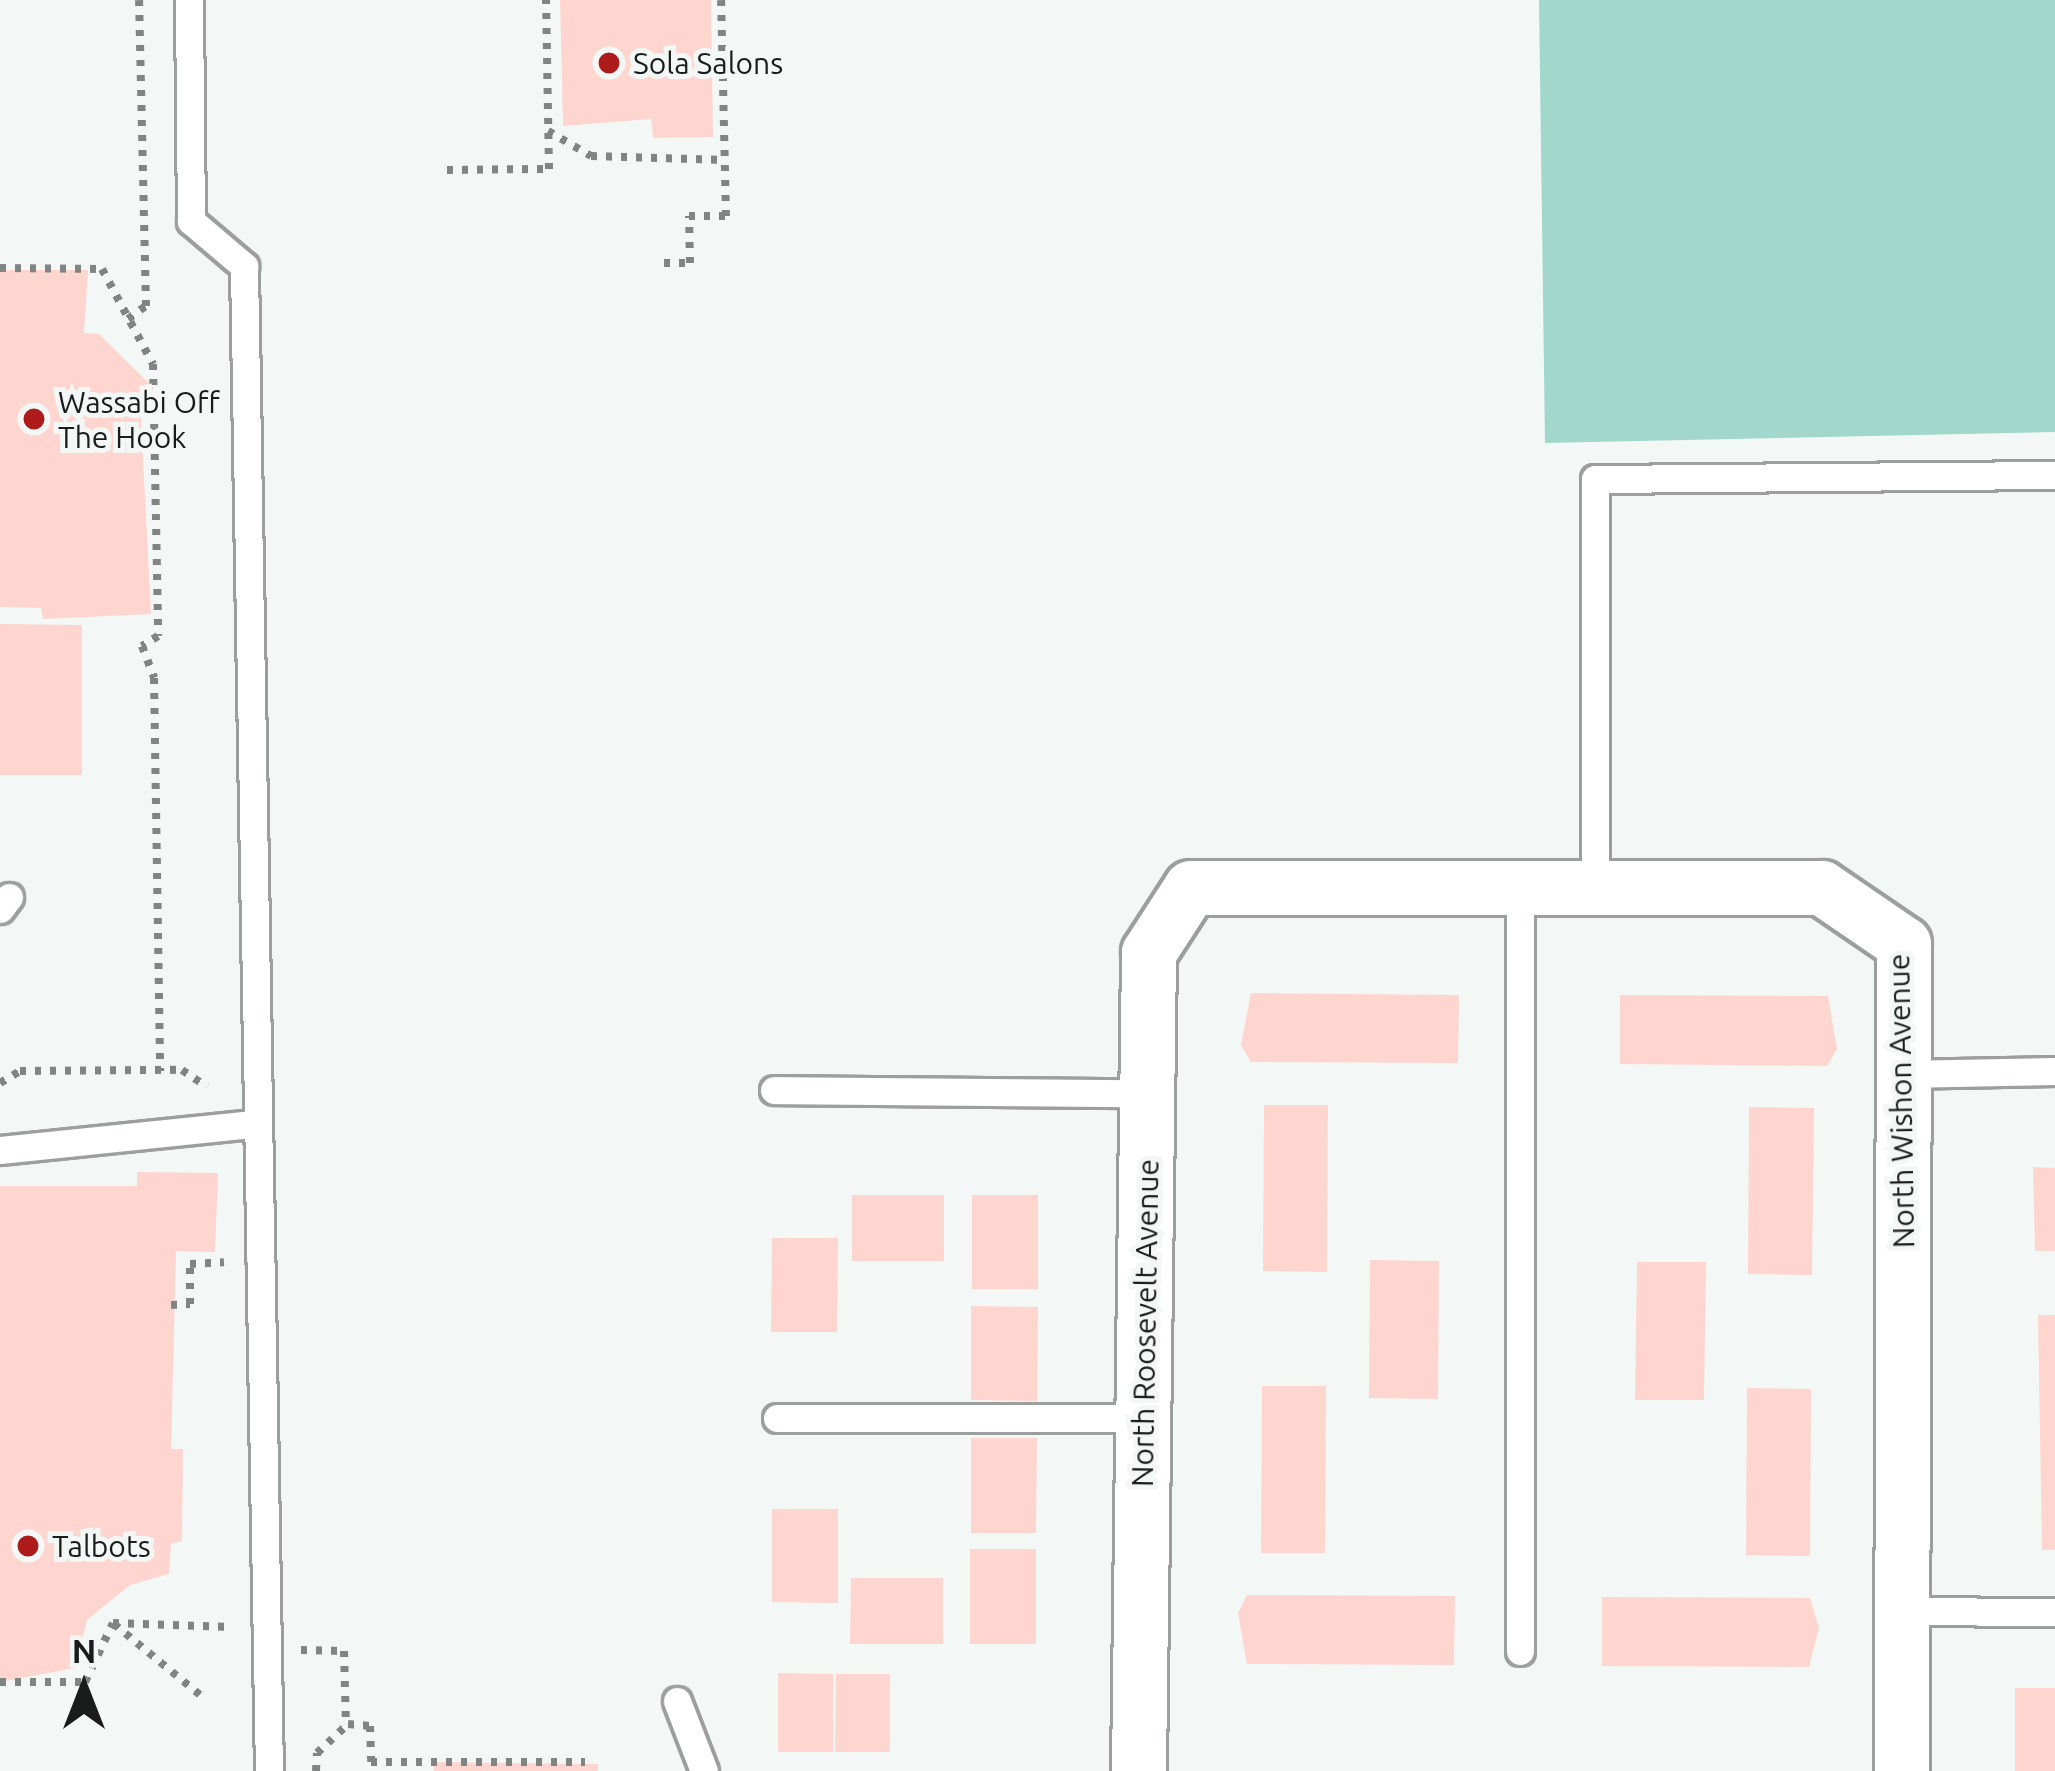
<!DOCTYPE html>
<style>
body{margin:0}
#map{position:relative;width:2055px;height:1771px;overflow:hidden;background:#f3f8f7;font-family:Ubuntu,sans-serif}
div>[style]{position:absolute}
.green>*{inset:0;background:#a2d8cb}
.building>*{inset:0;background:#ffd5d0}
.path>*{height:8px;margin-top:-4px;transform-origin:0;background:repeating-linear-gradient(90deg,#808483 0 6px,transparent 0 15px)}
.roads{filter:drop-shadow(3px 0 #9b9f9e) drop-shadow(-3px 0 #9b9f9e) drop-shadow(0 3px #9b9f9e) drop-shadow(0 -3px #9b9f9e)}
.service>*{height:27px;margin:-13.5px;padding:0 13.5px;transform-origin:13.5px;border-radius:13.5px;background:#fff}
.minor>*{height:54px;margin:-27px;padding:0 27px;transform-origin:27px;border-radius:27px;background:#fff}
.dots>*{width:33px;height:33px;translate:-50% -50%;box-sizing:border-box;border:6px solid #f3f8f7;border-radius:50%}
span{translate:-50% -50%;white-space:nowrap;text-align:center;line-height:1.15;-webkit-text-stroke:10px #f3f8f7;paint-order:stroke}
.poi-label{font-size:30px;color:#1a1c1c}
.left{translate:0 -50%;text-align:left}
.street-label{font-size:30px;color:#1a1c1c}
.north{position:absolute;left:24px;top:1627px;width:120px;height:120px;-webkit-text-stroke:9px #f3f8f7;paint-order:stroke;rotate:0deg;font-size:33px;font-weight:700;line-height:48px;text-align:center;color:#1a1c1c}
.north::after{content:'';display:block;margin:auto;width:42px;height:54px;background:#1a1c1c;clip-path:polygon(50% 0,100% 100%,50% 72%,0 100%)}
</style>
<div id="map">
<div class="green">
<div style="clip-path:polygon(1539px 0,2055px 0,2055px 432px,1545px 443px)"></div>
</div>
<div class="building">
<div style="clip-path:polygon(560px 0,711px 0,713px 137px,653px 138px,651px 119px,563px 126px)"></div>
<div style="clip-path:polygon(0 270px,88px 270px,84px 333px,99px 334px,154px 388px,140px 400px,151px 614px,43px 619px,41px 608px,0 607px)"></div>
<div style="clip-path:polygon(0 624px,82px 625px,82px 775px,0 775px)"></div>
<div style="clip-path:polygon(1251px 993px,1459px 995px,1458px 1063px,1251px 1062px,1241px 1045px)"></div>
<div style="clip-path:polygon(1620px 995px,1828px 996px,1837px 1049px,1827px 1066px,1620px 1064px)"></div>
<div style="clip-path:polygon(1264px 1105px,1328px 1105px,1327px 1272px,1263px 1271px)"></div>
<div style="clip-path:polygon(1749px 1107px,1814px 1108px,1812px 1275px,1748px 1274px)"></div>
<div style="clip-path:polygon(2033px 1167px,2055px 1168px,2055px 1251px,2035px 1251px)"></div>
<div style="clip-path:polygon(137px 1172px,218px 1173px,215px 1252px,176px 1251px,171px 1449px,183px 1449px,182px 1541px,171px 1544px,169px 1574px,130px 1585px,87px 1620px,75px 1668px,0 1682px,0 1186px,137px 1186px)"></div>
<div style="clip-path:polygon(852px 1195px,944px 1195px,944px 1261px,852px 1261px)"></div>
<div style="clip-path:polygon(972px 1195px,1038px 1195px,1038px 1289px,972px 1289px)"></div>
<div style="clip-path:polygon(772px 1238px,838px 1238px,837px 1332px,771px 1332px)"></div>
<div style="clip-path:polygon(1370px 1260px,1439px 1261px,1438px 1399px,1369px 1398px)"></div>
<div style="clip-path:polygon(1637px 1262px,1706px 1262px,1704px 1400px,1635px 1400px)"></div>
<div style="clip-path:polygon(971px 1306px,1038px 1307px,1037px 1401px,971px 1400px)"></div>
<div style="clip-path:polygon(2038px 1315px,2055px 1315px,2055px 1550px,2042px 1550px)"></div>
<div style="clip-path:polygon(1262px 1386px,1326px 1386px,1325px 1553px,1261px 1553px)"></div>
<div style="clip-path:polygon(1747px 1388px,1811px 1389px,1810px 1556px,1746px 1555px)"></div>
<div style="clip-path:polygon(971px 1438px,1037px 1438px,1036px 1533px,971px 1533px)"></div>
<div style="clip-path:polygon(772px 1509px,838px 1509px,838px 1603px,772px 1602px)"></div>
<div style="clip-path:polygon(970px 1549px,1036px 1549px,1036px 1644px,970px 1644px)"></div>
<div style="clip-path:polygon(851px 1578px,943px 1578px,943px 1644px,850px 1644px)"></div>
<div style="clip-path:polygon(1247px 1595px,1455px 1596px,1454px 1665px,1247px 1664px,1238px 1613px)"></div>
<div style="clip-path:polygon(1602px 1597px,1810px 1598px,1819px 1628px,1809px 1667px,1602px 1666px)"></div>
<div style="clip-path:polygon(778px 1673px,833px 1674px,833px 1752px,778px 1752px)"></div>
<div style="clip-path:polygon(836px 1674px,890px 1674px,890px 1752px,835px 1752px)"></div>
<div style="clip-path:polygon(2015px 1688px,2055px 1688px,2055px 1771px,2015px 1771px)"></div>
<div style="clip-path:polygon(433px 1762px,598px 1764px,598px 1771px,434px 1771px)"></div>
</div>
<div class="path">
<div style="left:548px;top:131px;width:50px;rotate:30.2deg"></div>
<div style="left:591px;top:156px;width:135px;rotate:1.7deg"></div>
<div style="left:447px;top:170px;width:102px;rotate:-0.6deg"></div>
<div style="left:549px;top:169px;width:169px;rotate:-91deg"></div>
<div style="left:664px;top:263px;width:26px"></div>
<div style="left:690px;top:263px;width:47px;rotate:-91.2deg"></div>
<div style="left:689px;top:216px;width:37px"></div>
<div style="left:726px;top:216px;width:216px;rotate:-91.3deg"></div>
<div style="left:0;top:268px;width:102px;rotate:0.6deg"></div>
<div style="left:102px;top:269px;width:108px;rotate:61.8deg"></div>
<div style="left:153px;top:364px;width:272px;rotate:88.9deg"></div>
<div style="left:158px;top:636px;width:19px;rotate:148deg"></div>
<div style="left:142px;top:646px;width:34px;rotate:69deg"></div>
<div style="left:154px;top:678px;width:393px;rotate:89.1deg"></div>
<div style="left:128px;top:319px;width:22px;rotate:-36deg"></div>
<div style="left:146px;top:306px;width:306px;rotate:-91.3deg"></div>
<div style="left:0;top:1083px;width:23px;rotate:-31deg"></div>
<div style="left:20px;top:1071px;width:162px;rotate:-0.4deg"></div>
<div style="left:182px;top:1070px;width:30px;rotate:34deg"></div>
<div style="left:171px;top:1305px;width:19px;rotate:-3deg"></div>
<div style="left:190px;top:1304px;width:40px;rotate:-90deg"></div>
<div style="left:190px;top:1264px;width:34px;rotate:-3deg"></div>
<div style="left:114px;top:1624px;width:112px;rotate:39.5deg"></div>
<div style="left:301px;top:1650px;width:43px;rotate:1.3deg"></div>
<div style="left:344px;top:1651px;width:74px;rotate:88.5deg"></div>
<div style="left:0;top:1682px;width:85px"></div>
<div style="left:85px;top:1682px;width:65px;rotate:-64.6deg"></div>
<div style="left:113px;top:1623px;width:118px;rotate:1.9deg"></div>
<div style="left:316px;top:1771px;width:18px;rotate:-87deg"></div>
<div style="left:317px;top:1753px;width:42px;rotate:-43.1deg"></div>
<div style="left:348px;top:1724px;width:22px;rotate:5deg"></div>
<div style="left:370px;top:1726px;width:36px;rotate:88deg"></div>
<div style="left:371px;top:1762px;width:214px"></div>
</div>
<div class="roads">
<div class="service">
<div style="left:189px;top:0;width:221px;rotate:89.5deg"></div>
<div style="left:191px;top:221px;width:70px;rotate:40.3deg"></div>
<div style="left:244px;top:266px;width:1505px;rotate:89.05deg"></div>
<div style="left:1520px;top:888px;width:763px;rotate:90deg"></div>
<div style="left:1595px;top:888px;width:409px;rotate:-90deg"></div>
<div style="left:1595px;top:479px;width:460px;rotate:-0.5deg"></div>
<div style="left:0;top:909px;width:15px;rotate:-53deg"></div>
<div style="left:1903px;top:1074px;width:152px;rotate:-1.1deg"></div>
<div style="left:774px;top:1090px;width:374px;rotate:0.5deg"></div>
<div style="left:0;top:1150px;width:251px;rotate:-5.9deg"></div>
<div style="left:777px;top:1418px;width:367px"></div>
<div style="left:1903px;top:1611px;width:152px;rotate:0.4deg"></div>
<div style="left:677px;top:1701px;width:75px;rotate:68.9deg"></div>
</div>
<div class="minor">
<div style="left:1139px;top:1771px;width:818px;rotate:-89.3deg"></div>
<div style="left:1149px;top:953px;width:77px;rotate:-57.1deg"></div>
<div style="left:1191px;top:888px;width:631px"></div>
<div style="left:1822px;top:888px;width:99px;rotate:34.3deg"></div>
<div style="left:1904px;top:944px;width:827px;rotate:90.14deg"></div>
</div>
</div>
<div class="dots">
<div style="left:609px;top:63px;background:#ad1c1b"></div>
<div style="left:34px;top:419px;background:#ad1c1b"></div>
<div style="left:28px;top:1546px;background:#ad1c1b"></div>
</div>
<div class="poi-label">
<span class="left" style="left:633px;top:63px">Sola Salons</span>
<span class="left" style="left:58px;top:419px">Wassabi Off<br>The Hook</span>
<span class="left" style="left:52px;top:1546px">Talbots</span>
</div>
<div class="street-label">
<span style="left:1901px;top:1101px;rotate:-91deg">North Wishon Avenue</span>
<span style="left:1145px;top:1323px;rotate:-89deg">North Roosevelt Avenue</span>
</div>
<div class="north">N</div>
</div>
